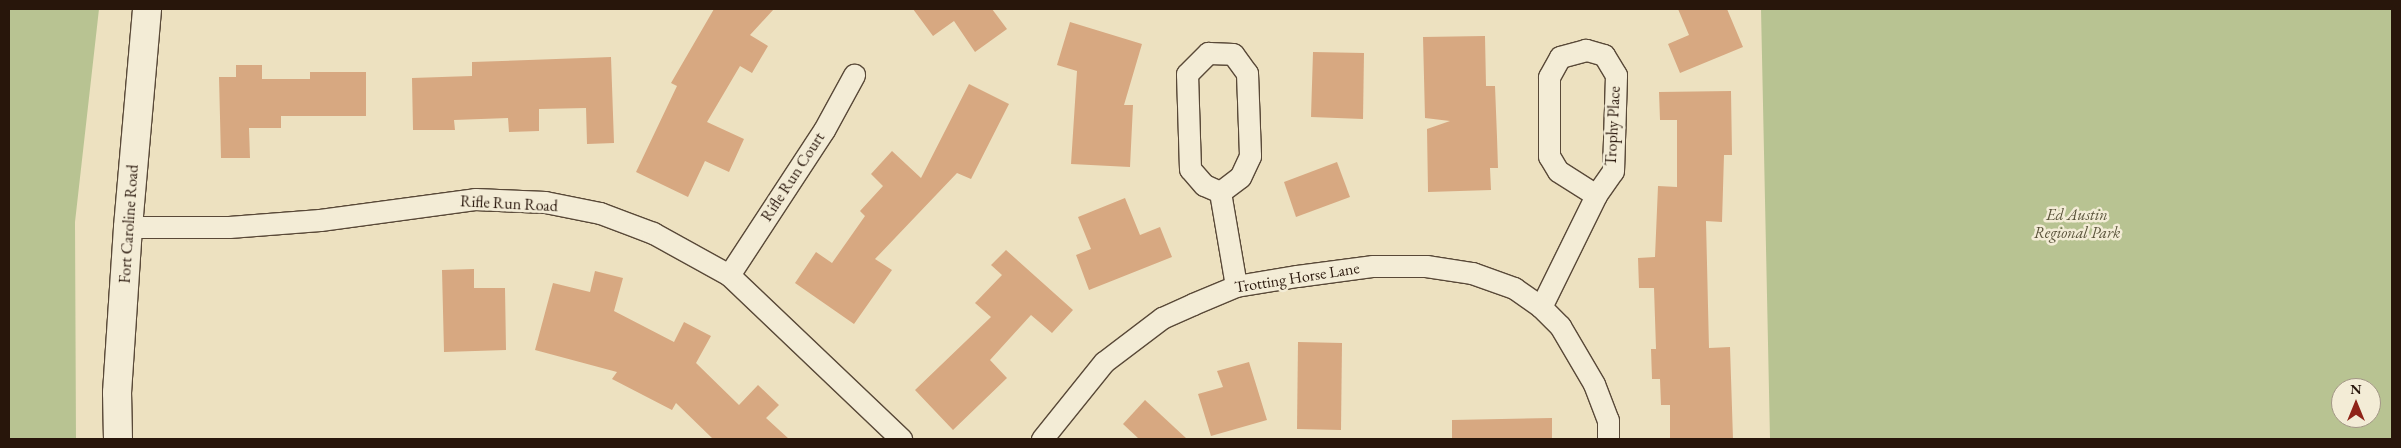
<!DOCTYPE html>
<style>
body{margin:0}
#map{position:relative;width:2401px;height:448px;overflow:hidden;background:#ede1c0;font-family:"EB Garamond",serif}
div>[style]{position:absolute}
.green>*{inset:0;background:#b8c392}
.building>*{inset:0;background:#d7a881}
.roads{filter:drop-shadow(1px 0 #594938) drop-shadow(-1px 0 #594938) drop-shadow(0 1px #594938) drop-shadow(0 -1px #594938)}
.minor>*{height:21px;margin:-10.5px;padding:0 10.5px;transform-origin:10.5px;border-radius:10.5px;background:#f3ecd6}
.tertiary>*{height:28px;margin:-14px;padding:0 14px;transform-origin:14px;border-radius:14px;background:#f3ecd6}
span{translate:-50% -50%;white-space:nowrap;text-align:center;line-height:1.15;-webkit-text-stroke:5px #f3ecd6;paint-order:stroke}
.street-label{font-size:16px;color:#28160b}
.park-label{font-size:16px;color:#5a533a;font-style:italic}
.frame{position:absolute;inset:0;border:10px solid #28160b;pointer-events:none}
.north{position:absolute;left:2331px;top:378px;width:50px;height:50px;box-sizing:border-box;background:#f3ecd6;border:1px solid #a29685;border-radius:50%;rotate:0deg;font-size:14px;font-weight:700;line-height:20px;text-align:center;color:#28160b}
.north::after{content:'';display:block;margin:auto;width:18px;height:22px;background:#8f2418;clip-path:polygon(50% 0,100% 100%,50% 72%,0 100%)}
</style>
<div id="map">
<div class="green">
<div style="clip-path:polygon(9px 9px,99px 9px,75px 222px,76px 439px,9px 439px)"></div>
<div style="clip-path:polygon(evenodd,1761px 9px,2392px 9px,2392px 439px,1770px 439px,1761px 9px,2341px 388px,2371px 388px,2371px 418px,2341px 418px,2341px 388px)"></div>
</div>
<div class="building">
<div style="clip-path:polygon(714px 9px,774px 9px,750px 35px,768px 46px,752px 73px,740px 66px,707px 122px,744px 139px,729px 172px,705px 161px,688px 197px,636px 172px,677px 86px,671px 83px)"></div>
<div style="clip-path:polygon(913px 9px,992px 9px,1007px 29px,975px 52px,954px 21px,933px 36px)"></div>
<div style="clip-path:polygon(1678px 9px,1727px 9px,1743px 47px,1680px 73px,1668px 44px,1689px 35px)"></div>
<div style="clip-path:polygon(1070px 22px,1142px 44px,1124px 105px,1133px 105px,1130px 167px,1071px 164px,1077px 71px,1057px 65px)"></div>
<div style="clip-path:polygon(1485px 36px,1486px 86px,1495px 86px,1497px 137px,1498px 168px,1490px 168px,1491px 190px,1428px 192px,1427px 129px,1450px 121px,1425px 118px,1423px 37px)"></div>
<div style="clip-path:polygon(1313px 52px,1364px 53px,1363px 119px,1311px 117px)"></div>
<div style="clip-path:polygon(611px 57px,614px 143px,587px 144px,586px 108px,539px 109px,539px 131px,509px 132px,508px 118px,454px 120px,455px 130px,413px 130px,412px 78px,472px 76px,472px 62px)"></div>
<div style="clip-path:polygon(236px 65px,262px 65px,262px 79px,310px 79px,310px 72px,366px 72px,366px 116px,281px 116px,281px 128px,249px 128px,250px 158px,221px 158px,219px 77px,236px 77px)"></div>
<div style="clip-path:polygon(969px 84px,1009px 104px,971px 179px,957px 173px,875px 259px,892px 270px,854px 324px,795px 283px,816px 252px,832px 263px,865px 216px,860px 211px,883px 186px,871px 174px,892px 151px,921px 178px)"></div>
<div style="clip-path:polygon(1731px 91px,1732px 155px,1724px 155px,1722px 222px,1706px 221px,1709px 348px,1730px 347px,1733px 439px,1670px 439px,1670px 405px,1661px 405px,1660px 379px,1652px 379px,1651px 349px,1656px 349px,1654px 288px,1639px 288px,1638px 258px,1655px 257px,1658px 186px,1677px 187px,1677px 120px,1660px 120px,1659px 92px)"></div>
<div style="clip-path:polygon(1337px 162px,1350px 197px,1296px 217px,1284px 182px)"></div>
<div style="clip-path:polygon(1125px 198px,1140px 235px,1160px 227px,1172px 257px,1089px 290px,1076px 255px,1091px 249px,1078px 217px)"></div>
<div style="clip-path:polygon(1006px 250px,1073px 310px,1052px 333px,1031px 315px,990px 360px,1007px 378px,953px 430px,915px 390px,991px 317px,975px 303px,1002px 275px,991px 265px)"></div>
<div style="clip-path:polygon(474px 269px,474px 288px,505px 288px,506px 350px,444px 352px,442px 270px)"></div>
<div style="clip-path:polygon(595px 271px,623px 278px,614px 311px,674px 342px,684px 322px,711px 336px,696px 363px,739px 405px,758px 385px,779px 405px,766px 418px,789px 439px,713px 439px,676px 403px,672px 410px,612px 379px,617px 372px,535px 350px,553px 283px,590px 292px)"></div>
<div style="clip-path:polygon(1298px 342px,1342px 343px,1341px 430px,1297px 429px)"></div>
<div style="clip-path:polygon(1249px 362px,1267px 420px,1211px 436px,1198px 394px,1223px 387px,1217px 371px)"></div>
<div style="clip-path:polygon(1145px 400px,1187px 439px,1139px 439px,1123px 424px)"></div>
<div style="clip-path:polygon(1552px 418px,1552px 439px,1452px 439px,1452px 420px)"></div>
</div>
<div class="roads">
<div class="minor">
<div style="left:1208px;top:53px;width:25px;rotate:2deg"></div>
<div style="left:1233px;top:54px;width:24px;rotate:54deg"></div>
<div style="left:1247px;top:73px;width:83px;rotate:87.9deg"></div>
<div style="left:1250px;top:156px;width:23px;rotate:115deg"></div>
<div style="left:1240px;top:177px;width:25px;rotate:143deg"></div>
<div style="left:1220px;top:192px;width:17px;rotate:-156deg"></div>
<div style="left:1204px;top:185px;width:21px;rotate:-131deg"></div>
<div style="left:1190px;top:169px;width:95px;rotate:-91.8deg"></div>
<div style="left:1187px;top:74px;width:30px;rotate:-45deg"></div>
<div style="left:1220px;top:192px;width:95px;rotate:80.3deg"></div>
<div style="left:128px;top:227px;width:101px"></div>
<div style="left:229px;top:227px;width:91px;rotate:-4.4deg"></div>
<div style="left:320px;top:220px;width:156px;rotate:-7.7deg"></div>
<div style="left:475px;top:199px;width:70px;rotate:2.5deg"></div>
<div style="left:545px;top:202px;width:56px;rotate:11.3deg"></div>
<div style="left:600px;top:213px;width:57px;rotate:20.7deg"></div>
<div style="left:653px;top:233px;width:87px;rotate:28.9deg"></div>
<div style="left:729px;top:275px;width:238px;rotate:43.6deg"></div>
<div style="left:729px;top:275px;width:173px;rotate:-56.8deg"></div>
<div style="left:824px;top:130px;width:63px;rotate:-61.4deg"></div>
<div style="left:1541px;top:307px;width:125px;rotate:-63.8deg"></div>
<div style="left:1596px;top:195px;width:29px;rotate:-55deg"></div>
<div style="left:1613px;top:171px;width:96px;rotate:-88.2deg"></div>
<div style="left:1616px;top:75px;width:23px;rotate:-121deg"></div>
<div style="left:1604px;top:55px;width:19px;rotate:-164deg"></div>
<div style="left:1586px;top:50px;width:27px;rotate:165deg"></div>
<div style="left:1560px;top:57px;width:23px;rotate:119deg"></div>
<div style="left:1549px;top:77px;width:79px;rotate:90deg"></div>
<div style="left:1549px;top:156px;width:17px;rotate:59deg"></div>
<div style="left:1558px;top:171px;width:45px;rotate:32.3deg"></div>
<div style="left:1042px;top:439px;width:99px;rotate:-51.2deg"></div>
<div style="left:1104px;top:362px;width:73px;rotate:-37.2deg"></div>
<div style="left:1162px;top:318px;width:34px;rotate:-24deg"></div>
<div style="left:1193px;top:304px;width:47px;rotate:-22.7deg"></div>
<div style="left:1236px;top:286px;width:62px;rotate:-9.3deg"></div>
<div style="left:1297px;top:276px;width:77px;rotate:-7.5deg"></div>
<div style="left:1373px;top:266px;width:53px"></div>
<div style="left:1426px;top:266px;width:47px;rotate:8.7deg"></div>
<div style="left:1472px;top:273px;width:45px;rotate:19.7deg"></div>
<div style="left:1514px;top:288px;width:33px;rotate:35deg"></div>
<div style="left:1541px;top:307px;width:27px;rotate:45deg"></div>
<div style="left:1560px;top:326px;width:67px;rotate:59.6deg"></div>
<div style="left:1594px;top:384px;width:39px;rotate:69deg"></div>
<div style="left:1608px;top:420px;width:19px;rotate:90deg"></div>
</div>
<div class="tertiary">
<div style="left:118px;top:439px;width:46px;rotate:-91.2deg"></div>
<div style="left:117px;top:393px;width:166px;rotate:-86.2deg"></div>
<div style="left:128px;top:227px;width:219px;rotate:-85deg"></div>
</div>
</div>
<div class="street-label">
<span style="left:1613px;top:126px;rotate:-87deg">Trophy Place</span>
<span style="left:793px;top:177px;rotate:-57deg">Rifle Run Court</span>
<span style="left:509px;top:204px;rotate:3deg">Rifle Run Road</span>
<span style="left:129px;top:224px;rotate:-86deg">Fort Caroline Road</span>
<span style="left:1297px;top:278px;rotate:-9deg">Trotting Horse Lane</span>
</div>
<div class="park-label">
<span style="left:2077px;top:224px">Ed Austin<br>Regional Park</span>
</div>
<div class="frame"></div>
<div class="north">N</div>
</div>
